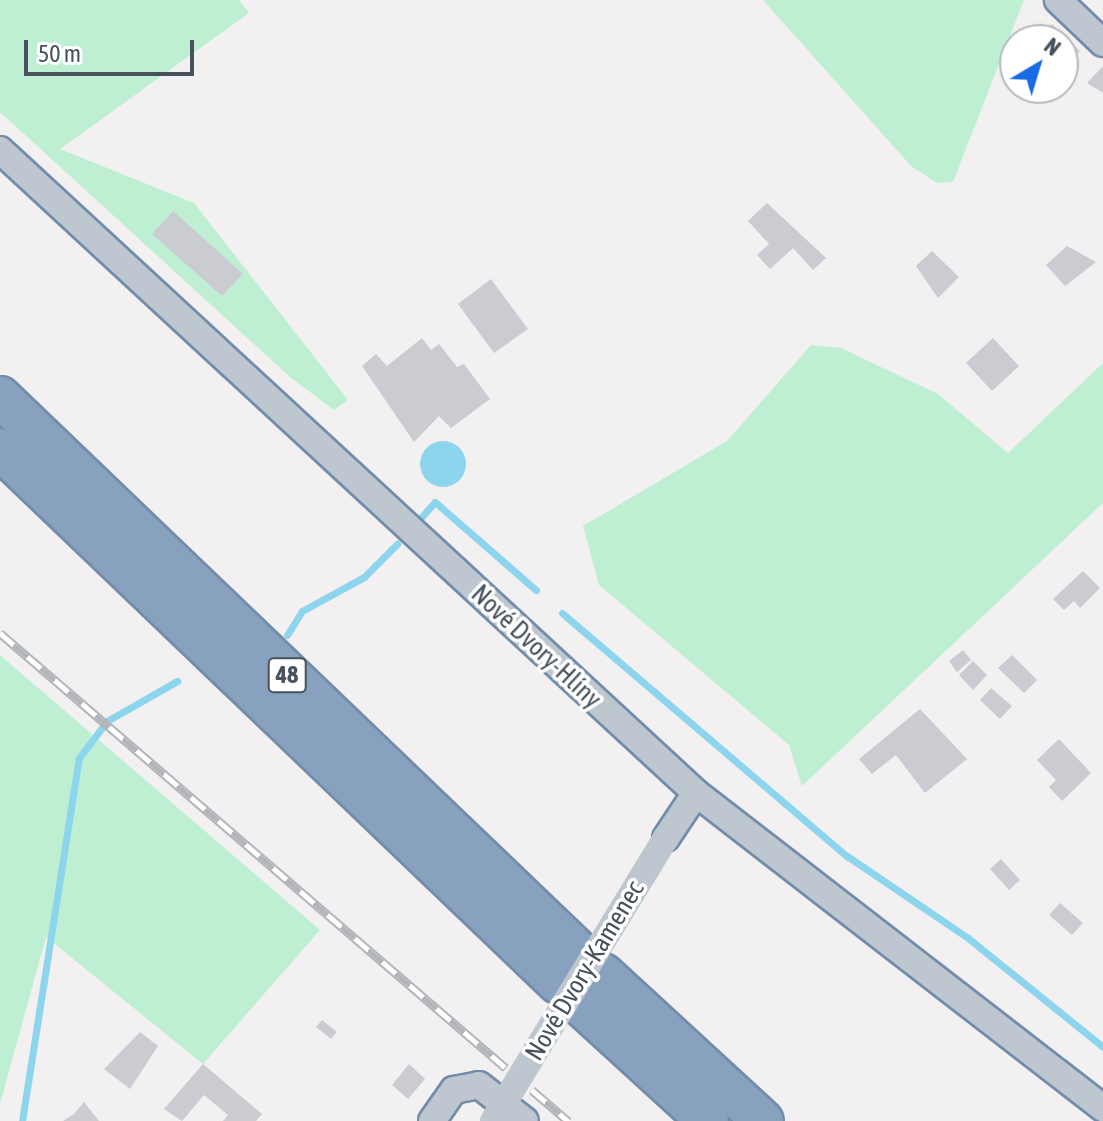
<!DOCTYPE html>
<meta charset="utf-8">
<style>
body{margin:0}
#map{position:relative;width:1103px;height:1121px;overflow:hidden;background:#f2f0f0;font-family:"Asap Condensed",sans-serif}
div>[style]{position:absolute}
.green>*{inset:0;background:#bfefd3}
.water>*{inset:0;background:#8cd5ec}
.round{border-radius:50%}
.stream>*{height:7px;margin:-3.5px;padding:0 3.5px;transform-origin:3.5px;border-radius:3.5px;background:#8cd5ec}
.building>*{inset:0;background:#caccd2}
.roads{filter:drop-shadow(2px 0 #738caa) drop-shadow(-2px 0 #738caa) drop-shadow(0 2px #738caa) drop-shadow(0 -2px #738caa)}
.minor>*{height:26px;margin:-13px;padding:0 13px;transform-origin:13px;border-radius:13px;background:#bec7cf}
.highway>*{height:40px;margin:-20px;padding:0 20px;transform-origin:20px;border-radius:20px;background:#88a1be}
.rail>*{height:9px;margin-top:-4.5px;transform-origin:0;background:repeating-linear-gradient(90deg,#fff 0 18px,#b2b5ba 0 36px);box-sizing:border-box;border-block:2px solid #b2b5ba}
.minor-bridge>*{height:26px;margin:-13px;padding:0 13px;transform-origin:13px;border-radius:13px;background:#bec7cf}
span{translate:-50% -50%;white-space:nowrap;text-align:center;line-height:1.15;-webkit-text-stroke:7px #fff;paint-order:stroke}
.shield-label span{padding:2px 6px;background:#fff;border:2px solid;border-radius:6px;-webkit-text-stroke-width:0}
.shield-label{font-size:24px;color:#48525d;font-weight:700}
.street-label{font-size:26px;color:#48525d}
.north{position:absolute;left:999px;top:24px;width:80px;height:80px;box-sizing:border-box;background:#fff;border:2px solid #b6babe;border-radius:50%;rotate:38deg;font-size:22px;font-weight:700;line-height:32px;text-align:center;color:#48525d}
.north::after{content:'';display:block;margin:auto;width:28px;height:36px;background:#196be3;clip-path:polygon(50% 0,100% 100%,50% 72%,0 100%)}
.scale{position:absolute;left:24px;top:40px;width:170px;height:36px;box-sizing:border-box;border:4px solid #48525d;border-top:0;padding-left:10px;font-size:24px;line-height:28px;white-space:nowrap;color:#48525d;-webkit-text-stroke:6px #fff;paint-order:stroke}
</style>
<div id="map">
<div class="green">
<div style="clip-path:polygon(0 0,239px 0,249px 13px,60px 149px,194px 203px,348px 400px,334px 410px,290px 377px,0 112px)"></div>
<div style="clip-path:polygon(763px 0,1024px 0,953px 182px,937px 183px,911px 166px)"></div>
<div style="clip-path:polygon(811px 345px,841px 348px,938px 394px,1008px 453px,1103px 363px,1103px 503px,802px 786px,789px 745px,599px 585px,583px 526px,727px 441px)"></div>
<div style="clip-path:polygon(0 655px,320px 930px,203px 1064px,46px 937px,0 1104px)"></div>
</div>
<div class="water">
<div class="round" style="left:420px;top:441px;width:46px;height:46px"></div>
</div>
<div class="stream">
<div style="left:416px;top:523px;width:28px;rotate:-48deg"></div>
<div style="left:435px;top:502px;width:134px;rotate:41.1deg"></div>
<div style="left:562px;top:613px;width:375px;rotate:40.5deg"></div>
<div style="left:847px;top:856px;width:146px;rotate:34.1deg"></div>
<div style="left:968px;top:938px;width:174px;rotate:38.9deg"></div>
<div style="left:287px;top:635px;width:28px;rotate:-58deg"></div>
<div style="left:302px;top:611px;width:71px;rotate:-28.7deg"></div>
<div style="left:364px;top:577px;width:47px;rotate:-45deg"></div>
<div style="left:22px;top:1121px;width:367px;rotate:-81.1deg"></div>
<div style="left:79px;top:758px;width:46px;rotate:-52.9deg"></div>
<div style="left:107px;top:721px;width:81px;rotate:-29.7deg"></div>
</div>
<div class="building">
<div style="clip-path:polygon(1052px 24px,1080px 51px,1069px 62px,1063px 40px,1037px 40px)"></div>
<div style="clip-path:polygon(1103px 66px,1103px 93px,1087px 83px)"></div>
<div style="clip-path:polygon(767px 203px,826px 258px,813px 270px,793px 248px,770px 269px,757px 255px,769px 244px,748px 221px)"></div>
<div style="clip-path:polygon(173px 211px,243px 274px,222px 296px,152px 234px)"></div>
<div style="clip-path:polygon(1067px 246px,1096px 262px,1065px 286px,1046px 265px)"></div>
<div style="clip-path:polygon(932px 251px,959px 277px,938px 298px,916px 266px)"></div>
<div style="clip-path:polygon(491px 279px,528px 329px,494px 353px,458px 304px)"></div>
<div style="clip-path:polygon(422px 338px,431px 350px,439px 344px,457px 367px,464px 364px,490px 399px,451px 428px,439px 416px,414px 442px,362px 366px,376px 354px,387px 366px)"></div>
<div style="clip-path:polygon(993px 338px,1019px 366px,992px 391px,966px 363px)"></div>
<div style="clip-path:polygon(1083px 571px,1100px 588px,1080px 608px,1074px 601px,1064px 610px,1053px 599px)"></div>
<div style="clip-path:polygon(963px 650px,971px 660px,957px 672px,949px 661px)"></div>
<div style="clip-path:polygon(1012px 655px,1037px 680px,1024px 693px,998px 668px)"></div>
<div style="clip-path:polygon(973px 661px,987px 675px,973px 690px,959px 675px)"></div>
<div style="clip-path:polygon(991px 688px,1012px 706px,1000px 719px,980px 700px)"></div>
<div style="clip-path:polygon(920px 709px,967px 759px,925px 793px,896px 755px,872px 774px,859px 759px)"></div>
<div style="clip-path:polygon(1059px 739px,1091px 773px,1062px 801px,1049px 787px,1056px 780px,1037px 760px)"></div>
<div style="clip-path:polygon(1001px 859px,1020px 880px,1009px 890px,990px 869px)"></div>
<div style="clip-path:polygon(1060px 903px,1083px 923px,1072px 935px,1049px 915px)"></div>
<div style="clip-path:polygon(322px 1020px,337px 1032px,331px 1039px,316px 1027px)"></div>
<div style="clip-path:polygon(140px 1032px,158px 1046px,130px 1089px,104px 1069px)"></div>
<div style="clip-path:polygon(203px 1064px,262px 1114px,256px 1121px,223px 1121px,228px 1115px,204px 1095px,182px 1121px,164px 1109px)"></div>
<div style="clip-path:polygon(409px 1064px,425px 1079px,408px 1099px,392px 1085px)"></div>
<div style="clip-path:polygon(84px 1102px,99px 1121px,63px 1121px,74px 1114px)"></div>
</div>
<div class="roads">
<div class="minor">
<div style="left:1058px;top:0;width:62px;rotate:43.7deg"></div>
<div style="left:0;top:150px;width:948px;rotate:42.73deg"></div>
<div style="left:696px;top:793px;width:515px;rotate:37.74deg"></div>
<div style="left:666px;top:838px;width:54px;rotate:-56.3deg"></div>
<div style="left:432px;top:1121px;width:38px;rotate:-55deg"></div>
<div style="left:454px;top:1090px;width:25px;rotate:-11deg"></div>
<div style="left:479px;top:1085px;width:58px;rotate:38deg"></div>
</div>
<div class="highway">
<div style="left:0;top:397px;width:801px;rotate:43.79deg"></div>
<div style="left:0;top:449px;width:772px;rotate:43.74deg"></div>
<div style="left:603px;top:974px;width:217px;rotate:42.6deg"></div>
<div style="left:583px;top:1007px;width:169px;rotate:42.4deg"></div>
</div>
</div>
<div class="rail">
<div style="left:0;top:633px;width:667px;rotate:40.69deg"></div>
<div style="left:532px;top:1090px;width:48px;rotate:40.7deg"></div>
</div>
<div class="minor-bridge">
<div style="left:493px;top:1121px;width:332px;rotate:-58.6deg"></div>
</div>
<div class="shield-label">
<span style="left:287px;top:675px">48</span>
</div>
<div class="street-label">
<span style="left:536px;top:647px;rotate:43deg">Nové Dvory-Hlíny</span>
<span style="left:585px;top:971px;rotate:-59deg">Nové Dvory-Kamenec</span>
</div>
<div class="north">N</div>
<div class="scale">50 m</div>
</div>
